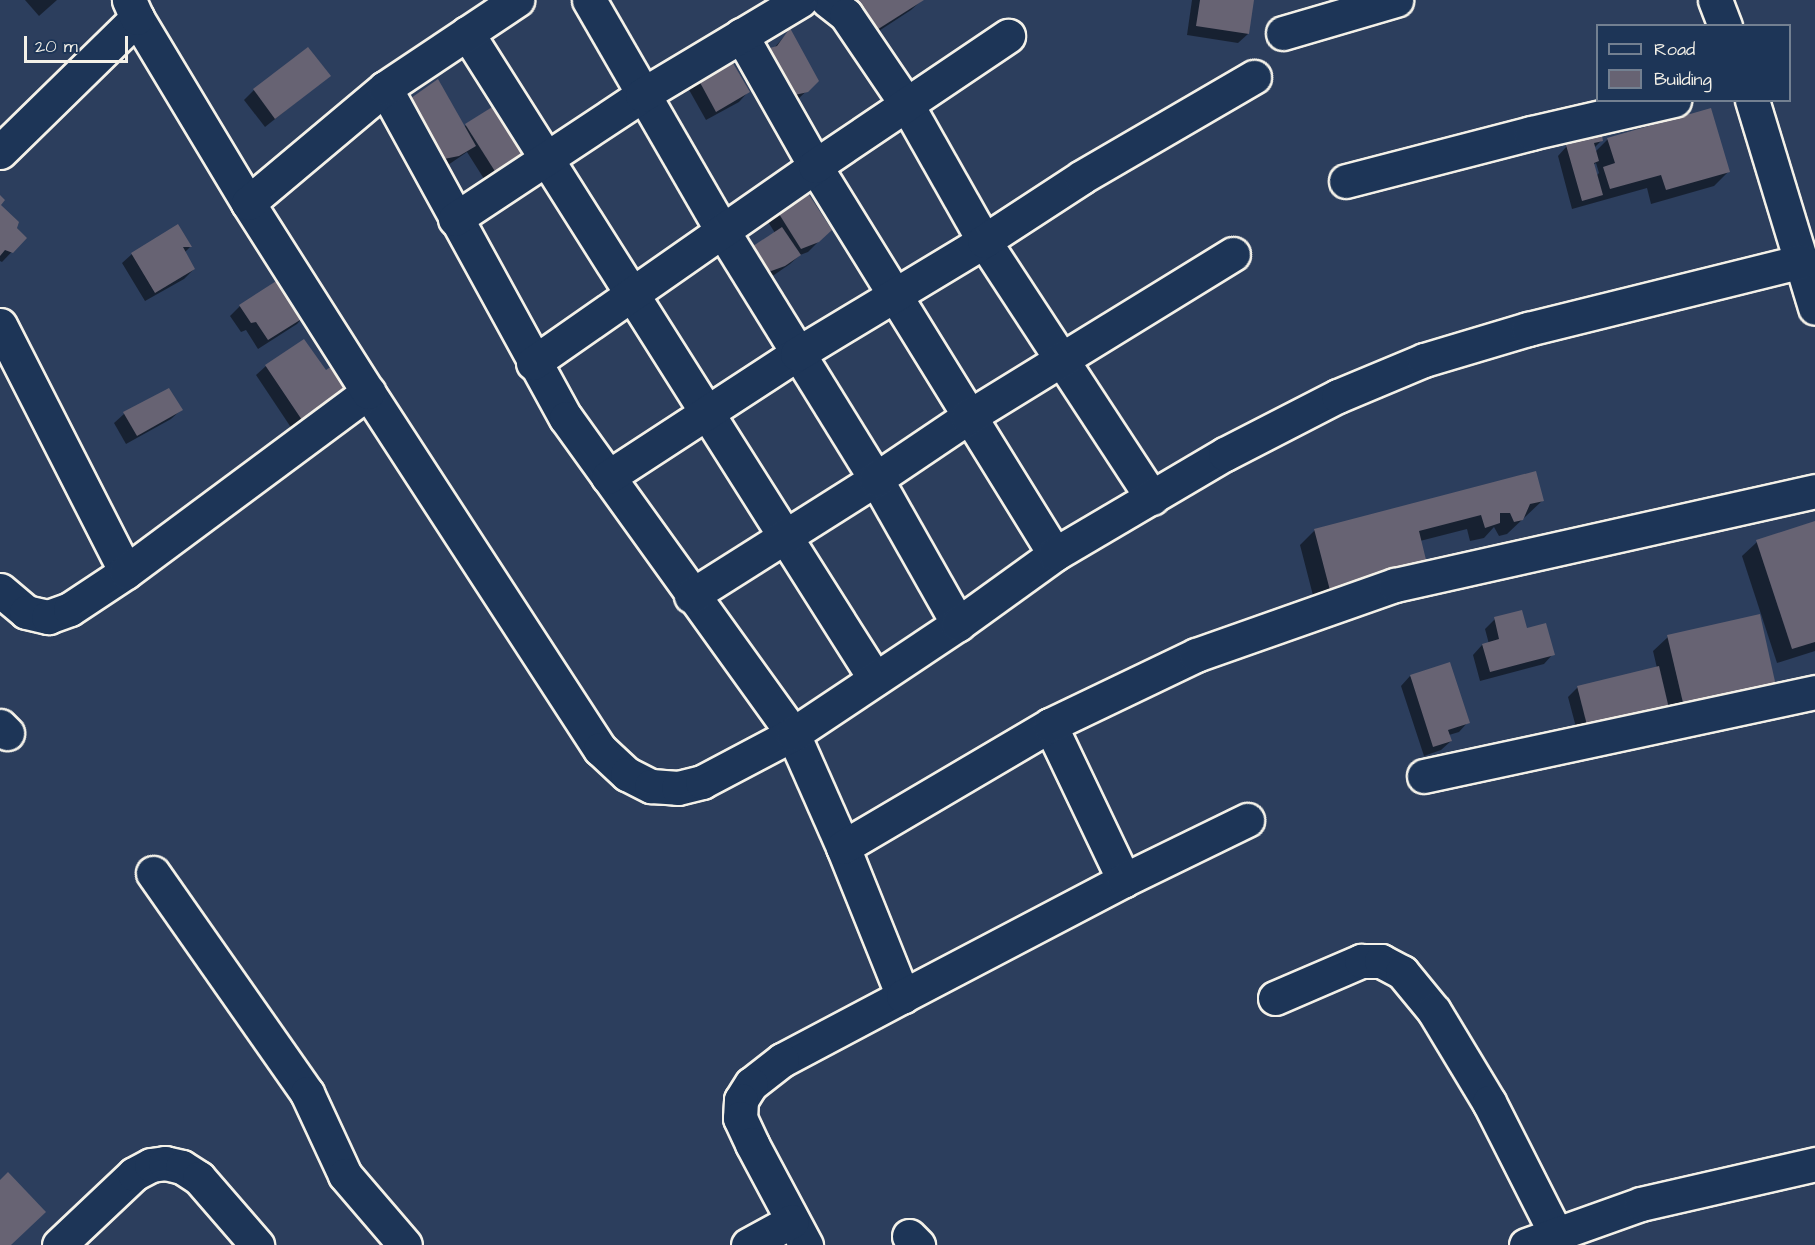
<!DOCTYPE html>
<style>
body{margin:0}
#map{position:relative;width:1815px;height:1245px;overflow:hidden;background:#2c3e5d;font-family:"Architects Daughter",sans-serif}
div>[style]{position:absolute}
.shadow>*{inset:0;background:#0007}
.building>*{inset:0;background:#676373}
.roads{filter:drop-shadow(2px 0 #f4f1e8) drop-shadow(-2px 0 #f4f1e8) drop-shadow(0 2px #f4f1e8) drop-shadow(0 -2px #f4f1e8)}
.minor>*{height:33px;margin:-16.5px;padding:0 16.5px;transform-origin:16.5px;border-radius:16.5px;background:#1d3557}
span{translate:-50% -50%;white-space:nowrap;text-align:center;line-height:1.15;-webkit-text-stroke:4.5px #1d3557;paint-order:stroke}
.legend{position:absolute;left:1596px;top:24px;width:195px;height:78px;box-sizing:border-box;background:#1d3557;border:2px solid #738091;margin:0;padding:8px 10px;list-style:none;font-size:18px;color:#f4f1e8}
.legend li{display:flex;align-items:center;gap:12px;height:30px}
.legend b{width:30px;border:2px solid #738091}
.scale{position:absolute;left:24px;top:36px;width:104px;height:27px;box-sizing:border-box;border:3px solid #f4f1e8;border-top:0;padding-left:8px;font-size:18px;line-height:21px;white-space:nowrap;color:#f4f1e8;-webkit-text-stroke:4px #1d3557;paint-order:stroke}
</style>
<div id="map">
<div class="shadow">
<div style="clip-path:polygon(25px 0,57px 0,39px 16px)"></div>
<div style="clip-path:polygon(835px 0,920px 0,921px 1px,911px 10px,862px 42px)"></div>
<div style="clip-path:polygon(1192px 0,1253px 0,1248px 34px,1238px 43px,1187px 35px)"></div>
<div style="clip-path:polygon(790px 30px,817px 81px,796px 101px,774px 48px)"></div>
<div style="clip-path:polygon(329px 76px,265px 127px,244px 100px,254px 90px)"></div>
<div style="clip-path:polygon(697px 78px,748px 92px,739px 102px,706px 120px,688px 88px)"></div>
<div style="clip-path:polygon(466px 125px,533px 164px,493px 193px,467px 152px,448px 165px,429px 169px)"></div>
<div style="clip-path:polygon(evenodd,1608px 139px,1729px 171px,1714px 186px,1651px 204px,1647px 188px,1572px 209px,1558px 156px,1567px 146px,1602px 140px,1594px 148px,1595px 152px,1608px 139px,1596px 163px,1599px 173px,1596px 176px,1593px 165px,1596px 163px)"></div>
<div style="clip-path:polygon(789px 204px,830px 230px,808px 252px,800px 255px,790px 264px,774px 275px,753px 282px,775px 233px,765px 217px)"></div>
<div style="clip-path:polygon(0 207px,25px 238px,2px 262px,0 261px)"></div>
<div style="clip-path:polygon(178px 226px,190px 247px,184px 253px,194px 269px,184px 279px,145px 301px,122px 263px,132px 254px)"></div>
<div style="clip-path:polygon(283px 279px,306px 314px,297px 324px,258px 349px,246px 330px,241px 332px,230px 316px,240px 306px)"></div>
<div style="clip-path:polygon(266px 366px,325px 372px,296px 435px,256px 375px)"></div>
<div style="clip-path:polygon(181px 410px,171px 419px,126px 444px,114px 423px,124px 414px)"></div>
<div style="clip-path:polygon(1543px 500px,1507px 534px,1499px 536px,1494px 527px,1484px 538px,1470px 541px,1467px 529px,1420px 541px,1317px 611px,1300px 545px,1315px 530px)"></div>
<div style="clip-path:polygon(1815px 523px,1815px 651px,1777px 663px,1742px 556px,1757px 542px)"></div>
<div style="clip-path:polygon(1495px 619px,1526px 630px,1553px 654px,1544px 664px,1480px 681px,1473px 655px,1482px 645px,1489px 644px,1485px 629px)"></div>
<div style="clip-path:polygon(1668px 637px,1775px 685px,1581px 746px,1568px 697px,1578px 687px,1657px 668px,1653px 651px)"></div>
<div style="clip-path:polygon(1410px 676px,1468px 722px,1459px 732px,1449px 735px,1451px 741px,1441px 750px,1424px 756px,1401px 686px)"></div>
</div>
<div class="building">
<div style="clip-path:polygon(851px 0,924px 0,872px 33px)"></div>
<div style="clip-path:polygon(1200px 0,1254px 0,1249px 34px,1196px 26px)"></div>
<div style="clip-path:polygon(790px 28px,819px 81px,808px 92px,786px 97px,759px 51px,777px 46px)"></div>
<div style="clip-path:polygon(308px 47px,331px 76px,275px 119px,253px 89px)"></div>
<div style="clip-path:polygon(730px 58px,750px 92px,716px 112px,697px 77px)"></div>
<div style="clip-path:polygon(438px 79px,476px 146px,459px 156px,439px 160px,404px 103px)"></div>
<div style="clip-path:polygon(497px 104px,535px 164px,503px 184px,465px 124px)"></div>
<div style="clip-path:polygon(1711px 108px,1730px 172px,1666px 190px,1661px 175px,1610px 189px,1603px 167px,1615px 163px,1607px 138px)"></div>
<div style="clip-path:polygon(1602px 135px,1603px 141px,1594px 143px,1599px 161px,1594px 163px,1603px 195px,1582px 201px,1566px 145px)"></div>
<div style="clip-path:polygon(804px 187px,832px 230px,819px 242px,801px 249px,774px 206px)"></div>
<div style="clip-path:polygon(0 195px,5px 200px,1px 205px,19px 222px,17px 228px,27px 238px,13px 253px,5px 250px,0 256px)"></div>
<div style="clip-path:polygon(178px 224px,192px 247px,183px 247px,195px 269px,155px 293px,131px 253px)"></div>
<div style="clip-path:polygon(782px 227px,801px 255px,785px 266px,763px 274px,747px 250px)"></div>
<div style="clip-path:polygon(284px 276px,308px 315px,268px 340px,256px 322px,251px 323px,239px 305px)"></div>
<div style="clip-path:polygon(304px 339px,326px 370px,332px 366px,351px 396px,306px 426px,265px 365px)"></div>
<div style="clip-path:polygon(169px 388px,183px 410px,137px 436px,123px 412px)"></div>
<div style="clip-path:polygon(1536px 471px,1544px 501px,1530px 504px,1523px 520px,1514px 522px,1510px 513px,1500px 513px,1500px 523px,1485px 528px,1481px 515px,1419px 531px,1429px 572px,1332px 598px,1314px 529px)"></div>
<div style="clip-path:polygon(1815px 521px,1815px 642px,1792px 649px,1756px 540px)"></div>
<div style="clip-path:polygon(1522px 610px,1527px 628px,1546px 623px,1555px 655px,1490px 672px,1482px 644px,1499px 639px,1494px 617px)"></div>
<div style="clip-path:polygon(1760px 614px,1776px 686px,1684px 707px,1667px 635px)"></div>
<div style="clip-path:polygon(1450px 662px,1470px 723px,1448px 730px,1452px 741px,1433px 747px,1410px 675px)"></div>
<div style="clip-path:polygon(1659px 666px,1671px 717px,1590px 737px,1577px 686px)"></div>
<div style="clip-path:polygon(8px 1172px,46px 1212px,11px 1245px,0 1245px,0 1180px)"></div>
</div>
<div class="roads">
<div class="minor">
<div style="left:589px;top:0;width:266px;rotate:60deg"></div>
<div style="left:722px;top:230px;width:293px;rotate:58.3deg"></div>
<div style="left:876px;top:479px;width:167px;rotate:60.5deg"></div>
<div style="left:827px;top:0;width:24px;rotate:38deg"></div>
<div style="left:846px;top:15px;width:109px;rotate:55.9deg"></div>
<div style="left:907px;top:105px;width:156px;rotate:60.5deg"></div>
<div style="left:984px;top:241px;width:307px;rotate:56.8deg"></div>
<div style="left:1715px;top:0;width:28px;rotate:69deg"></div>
<div style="left:137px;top:18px;width:216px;rotate:59deg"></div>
<div style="left:467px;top:33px;width:764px;rotate:57.72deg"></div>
<div style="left:1283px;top:33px;width:118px;rotate:-16.3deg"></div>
<div style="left:741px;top:35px;width:150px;rotate:60.5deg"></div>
<div style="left:815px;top:166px;width:456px;rotate:58.3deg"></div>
<div style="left:385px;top:88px;width:376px;rotate:61.3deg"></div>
<div style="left:566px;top:418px;width:389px;rotate:54.3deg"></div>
<div style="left:793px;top:734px;width:124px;rotate:66.1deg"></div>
<div style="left:843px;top:847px;width:161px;rotate:68.1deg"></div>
<div style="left:903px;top:996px;width:137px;rotate:152.1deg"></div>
<div style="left:782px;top:1060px;width:39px;rotate:142deg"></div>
<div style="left:751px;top:1084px;width:19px;rotate:122deg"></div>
<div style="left:741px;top:1100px;width:18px;rotate:93deg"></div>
<div style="left:740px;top:1118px;width:29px;rotate:65deg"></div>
<div style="left:752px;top:1144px;width:115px;rotate:61.9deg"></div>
<div style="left:1752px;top:100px;width:217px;rotate:73.1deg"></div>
<div style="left:0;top:152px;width:192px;rotate:-44.4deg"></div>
<div style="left:137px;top:18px;width:20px;rotate:-114deg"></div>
<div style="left:1346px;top:181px;width:191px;rotate:-14.5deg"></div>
<div style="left:1531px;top:133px;width:147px;rotate:-13deg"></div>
<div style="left:455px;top:219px;width:224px;rotate:-33.5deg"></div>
<div style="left:642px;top:95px;width:185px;rotate:-30.9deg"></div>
<div style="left:0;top:325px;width:277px;rotate:63deg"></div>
<div style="left:533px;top:363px;width:344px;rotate:-34.9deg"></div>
<div style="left:815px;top:166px;width:233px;rotate:-34deg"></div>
<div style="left:368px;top:392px;width:426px;rotate:57deg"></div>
<div style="left:600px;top:749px;width:37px;rotate:43deg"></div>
<div style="left:627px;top:774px;width:27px;rotate:27deg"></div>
<div style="left:651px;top:786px;width:27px;rotate:4deg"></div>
<div style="left:678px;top:788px;width:25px;rotate:-14deg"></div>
<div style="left:702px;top:782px;width:103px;rotate:-27.8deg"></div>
<div style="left:793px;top:734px;width:198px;rotate:-33.7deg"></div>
<div style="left:958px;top:624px;width:120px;rotate:-35.8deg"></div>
<div style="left:1055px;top:554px;width:197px;rotate:-30.5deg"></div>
<div style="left:1225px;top:454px;width:127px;rotate:-27.2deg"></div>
<div style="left:1338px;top:396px;width:93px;rotate:-22.7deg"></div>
<div style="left:1424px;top:360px;width:109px;rotate:-16.6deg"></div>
<div style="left:1528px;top:329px;width:282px;rotate:-13.9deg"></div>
<div style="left:608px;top:477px;width:225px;rotate:-33.1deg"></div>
<div style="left:797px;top:354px;width:218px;rotate:-31.1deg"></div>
<div style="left:984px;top:241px;width:117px;rotate:-33.1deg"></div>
<div style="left:1082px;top:177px;width:199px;rotate:-30.2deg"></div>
<div style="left:0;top:590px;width:34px;rotate:40deg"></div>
<div style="left:26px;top:612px;width:23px;rotate:13deg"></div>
<div style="left:48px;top:617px;width:23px;rotate:-20deg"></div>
<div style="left:70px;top:609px;width:67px;rotate:-33.5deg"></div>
<div style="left:126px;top:572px;width:302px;rotate:-36.6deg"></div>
<div style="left:368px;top:392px;width:224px;rotate:-122.4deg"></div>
<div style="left:248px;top:203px;width:179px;rotate:-40deg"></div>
<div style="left:385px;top:88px;width:159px;rotate:-33.7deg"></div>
<div style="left:691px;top:596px;width:219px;rotate:-32.3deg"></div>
<div style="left:876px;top:479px;width:111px;rotate:-34deg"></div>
<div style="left:968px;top:417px;width:311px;rotate:-31.6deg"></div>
<div style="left:1050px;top:725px;width:172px;rotate:64.5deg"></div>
<div style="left:0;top:726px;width:10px;rotate:45deg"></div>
<div style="left:1424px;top:776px;width:400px;rotate:-12.1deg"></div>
<div style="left:843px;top:847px;width:240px;rotate:-30.5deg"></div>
<div style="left:1050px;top:725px;width:162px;rotate:-25.6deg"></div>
<div style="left:1196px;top:655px;width:211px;rotate:-19.4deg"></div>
<div style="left:1395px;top:585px;width:430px;rotate:-12.6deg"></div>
<div style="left:153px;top:873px;width:269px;rotate:55deg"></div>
<div style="left:307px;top:1093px;width:90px;rotate:65.1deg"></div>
<div style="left:345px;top:1175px;width:92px;rotate:49.4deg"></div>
<div style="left:903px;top:996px;width:250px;rotate:-27.7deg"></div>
<div style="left:1124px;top:880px;width:137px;rotate:-26deg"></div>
<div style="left:1275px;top:998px;width:94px;rotate:-23.3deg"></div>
<div style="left:1361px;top:961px;width:20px"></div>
<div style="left:1381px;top:961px;width:24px;rotate:28deg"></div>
<div style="left:1402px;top:972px;width:50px;rotate:50.6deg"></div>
<div style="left:1434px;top:1011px;width:106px;rotate:58.9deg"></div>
<div style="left:1489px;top:1102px;width:148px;rotate:63.1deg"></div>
<div style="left:909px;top:1236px;width:13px;rotate:45deg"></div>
<div style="left:59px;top:1245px;width:103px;rotate:-43.4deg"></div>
<div style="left:134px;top:1174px;width:19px;rotate:-28deg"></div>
<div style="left:151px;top:1165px;width:14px;rotate:-8deg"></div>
<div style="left:165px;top:1163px;width:17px;rotate:13deg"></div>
<div style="left:182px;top:1167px;width:20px;rotate:33deg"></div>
<div style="left:199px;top:1178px;width:89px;rotate:49.1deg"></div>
<div style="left:748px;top:1245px;width:50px;rotate:-28.6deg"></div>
<div style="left:1526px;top:1245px;width:122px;rotate:-19.6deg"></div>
<div style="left:1641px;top:1204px;width:179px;rotate:-12.9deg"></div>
</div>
</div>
<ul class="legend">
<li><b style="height:8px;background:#1d3557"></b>Road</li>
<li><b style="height:16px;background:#676373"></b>Building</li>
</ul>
<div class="scale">20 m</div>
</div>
